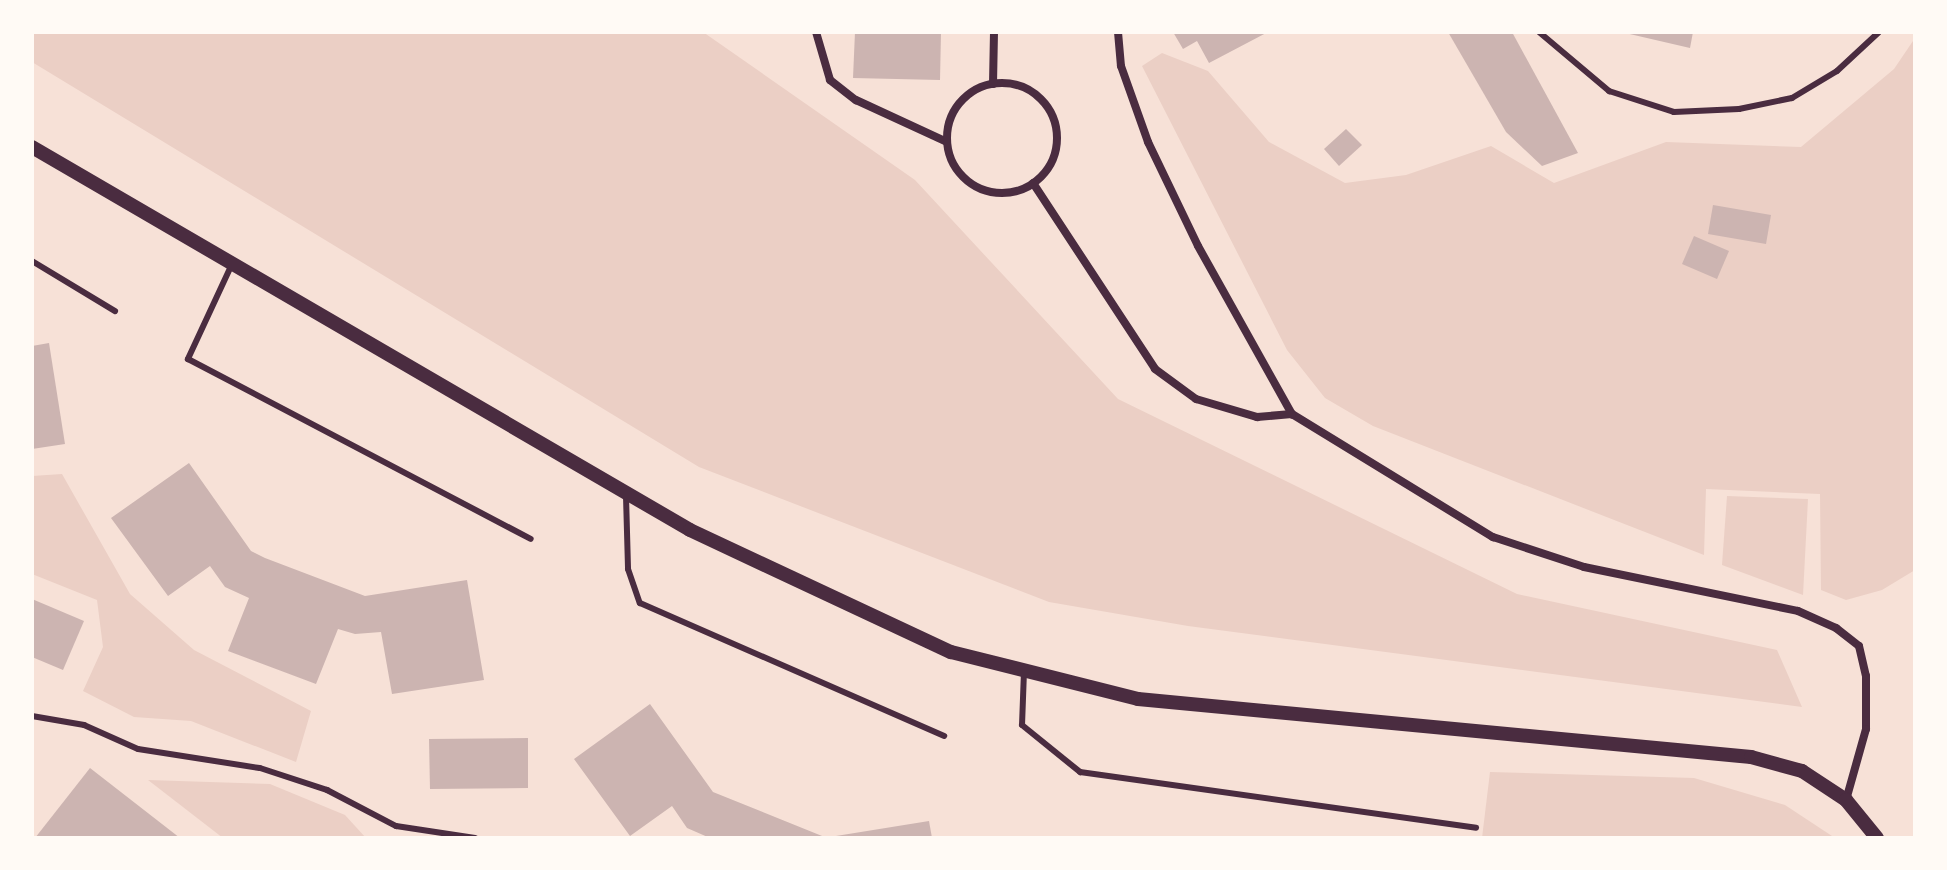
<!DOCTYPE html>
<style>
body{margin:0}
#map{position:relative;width:1947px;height:870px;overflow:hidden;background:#f7e1d7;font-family:Raleway,sans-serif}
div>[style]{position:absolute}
.green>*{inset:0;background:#ebcfc5}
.building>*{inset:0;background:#ccb4b1}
.service>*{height:6px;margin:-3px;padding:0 3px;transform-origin:3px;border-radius:3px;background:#4a2c40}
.minor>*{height:8px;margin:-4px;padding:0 4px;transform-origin:4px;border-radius:4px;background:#4a2c40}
.minor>.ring{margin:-4px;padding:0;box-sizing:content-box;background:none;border:8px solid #4a2c40;border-radius:50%}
.tertiary>*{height:14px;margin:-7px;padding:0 7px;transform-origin:7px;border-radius:7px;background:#4a2c40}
span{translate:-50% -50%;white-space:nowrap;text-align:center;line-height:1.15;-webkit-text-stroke:8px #fffaf5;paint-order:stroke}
.frame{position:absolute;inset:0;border:34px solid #fffaf5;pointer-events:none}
</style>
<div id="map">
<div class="green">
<div style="clip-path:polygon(32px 32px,703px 32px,915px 180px,1118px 399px,1517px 594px,1777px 650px,1802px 707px,1188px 626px,1049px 602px,699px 467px,32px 62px)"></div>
<div style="clip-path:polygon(1915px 38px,1915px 570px,1882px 590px,1846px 600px,1821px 590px,1820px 494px,1706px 489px,1704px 555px,1373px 426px,1325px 398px,1287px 350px,1142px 66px,1162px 53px,1208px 71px,1269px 142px,1345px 183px,1406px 175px,1491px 146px,1554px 183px,1666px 142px,1801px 147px,1894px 69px)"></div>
<div style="clip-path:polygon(62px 474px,130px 594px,194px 650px,311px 711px,296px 762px,191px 721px,134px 717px,83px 691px,103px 647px,97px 600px,32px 574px,32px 476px)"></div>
<div style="clip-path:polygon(1727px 496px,1808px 499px,1803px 595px,1722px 565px)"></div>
<div style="clip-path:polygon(1490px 772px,1694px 778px,1785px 805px,1835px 838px,1482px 838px)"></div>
<div style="clip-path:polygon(148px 780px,270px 784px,345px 815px,366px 838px,223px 838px)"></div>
</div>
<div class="building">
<div style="clip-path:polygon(855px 32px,941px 32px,940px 80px,853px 78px)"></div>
<div style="clip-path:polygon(1173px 32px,1268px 32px,1209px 63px,1197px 41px,1183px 49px)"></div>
<div style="clip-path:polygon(1448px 32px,1512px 32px,1578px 153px,1542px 166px,1506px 132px)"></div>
<div style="clip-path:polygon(1621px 32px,1693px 32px,1690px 48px)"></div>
<div style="clip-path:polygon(1346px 129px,1362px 145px,1339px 166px,1324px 149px)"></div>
<div style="clip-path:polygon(1713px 205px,1771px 215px,1766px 244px,1708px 234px)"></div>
<div style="clip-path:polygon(1694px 236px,1729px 251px,1717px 279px,1682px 264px)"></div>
<div style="clip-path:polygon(49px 343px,65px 444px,32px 449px,32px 346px)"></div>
<div style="clip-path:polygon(189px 463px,251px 551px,265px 558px,365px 596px,467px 580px,484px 680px,392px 694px,381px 632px,355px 634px,338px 629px,316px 684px,228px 651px,249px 598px,225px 587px,210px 566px,168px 596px,111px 518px)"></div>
<div style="clip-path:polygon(32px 599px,84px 621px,63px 670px,32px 657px)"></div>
<div style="clip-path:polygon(650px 704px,713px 792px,827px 838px,710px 838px,687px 828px,672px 806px,630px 836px,574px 759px)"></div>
<div style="clip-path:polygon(528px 738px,528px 788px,430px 789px,429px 739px)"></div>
<div style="clip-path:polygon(90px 768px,180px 838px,35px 838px)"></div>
<div style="clip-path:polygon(929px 821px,932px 838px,836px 838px,836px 836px)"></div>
</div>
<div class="service">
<div style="left:1539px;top:32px;width:92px;rotate:40.1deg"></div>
<div style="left:1609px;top:91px;width:68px;rotate:17.9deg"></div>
<div style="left:1674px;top:112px;width:65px;rotate:-2.6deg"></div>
<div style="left:1739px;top:109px;width:54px;rotate:-11.7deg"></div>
<div style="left:1792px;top:98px;width:52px;rotate:-31deg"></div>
<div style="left:1837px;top:71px;width:57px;rotate:-42.9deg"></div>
<div style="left:32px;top:261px;width:97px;rotate:31.1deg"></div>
<div style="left:232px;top:264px;width:105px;rotate:114.9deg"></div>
<div style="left:188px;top:359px;width:387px;rotate:27.7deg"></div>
<div style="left:626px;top:496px;width:73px;rotate:88.4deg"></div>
<div style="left:628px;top:569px;width:36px;rotate:71deg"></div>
<div style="left:640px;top:603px;width:332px;rotate:23.6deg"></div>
<div style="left:1024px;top:671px;width:54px;rotate:92.1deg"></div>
<div style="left:1022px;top:725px;width:75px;rotate:39deg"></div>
<div style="left:1080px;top:772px;width:400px;rotate:8deg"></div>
<div style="left:32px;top:716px;width:53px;rotate:9.8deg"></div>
<div style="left:84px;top:725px;width:59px;rotate:24deg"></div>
<div style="left:138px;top:749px;width:123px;rotate:8.9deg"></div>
<div style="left:260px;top:768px;width:71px;rotate:18.2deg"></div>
<div style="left:327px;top:790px;width:78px;rotate:27.6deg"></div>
<div style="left:396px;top:826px;width:80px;rotate:8.6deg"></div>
</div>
<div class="minor">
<div style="left:816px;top:32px;width:50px;rotate:73.7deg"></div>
<div style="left:830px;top:80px;width:33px;rotate:38deg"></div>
<div style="left:856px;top:100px;width:100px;rotate:24.8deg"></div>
<div style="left:1118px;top:32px;width:34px;rotate:85deg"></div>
<div style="left:1121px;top:66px;width:81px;rotate:70.4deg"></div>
<div style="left:1148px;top:142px;width:115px;rotate:64.3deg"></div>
<div style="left:1198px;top:246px;width:193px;rotate:60.8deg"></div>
<div style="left:1292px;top:414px;width:236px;rotate:31.5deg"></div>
<div style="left:1493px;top:537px;width:96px;rotate:18.2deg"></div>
<div style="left:1584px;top:567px;width:218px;rotate:11.6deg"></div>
<div style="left:1798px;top:611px;width:42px;rotate:24.1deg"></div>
<div style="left:1836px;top:628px;width:29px;rotate:38deg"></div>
<div style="left:1859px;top:646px;width:31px;rotate:77deg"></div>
<div style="left:1866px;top:676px;width:53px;rotate:90deg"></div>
<div style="left:1866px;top:729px;width:74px;rotate:105.7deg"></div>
<div class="ring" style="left:947px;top:83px;width:102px;height:102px"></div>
<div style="left:993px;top:84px;width:52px;rotate:-88.9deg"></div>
<div style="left:1033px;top:183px;width:222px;rotate:56.7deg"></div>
<div style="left:1155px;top:369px;width:51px;rotate:36.2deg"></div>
<div style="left:1196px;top:399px;width:64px;rotate:16.4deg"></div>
<div style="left:1257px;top:417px;width:35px;rotate:-5deg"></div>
</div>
<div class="tertiary">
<div style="left:32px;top:147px;width:761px;rotate:30.2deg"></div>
<div style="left:690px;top:530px;width:288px;rotate:25.1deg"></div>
<div style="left:951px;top:652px;width:193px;rotate:14.1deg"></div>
<div style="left:1138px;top:699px;width:616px;rotate:5.41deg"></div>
<div style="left:1751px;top:757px;width:53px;rotate:15.4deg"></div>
<div style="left:1802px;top:771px;width:53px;rotate:33.4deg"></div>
<div style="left:1846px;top:800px;width:49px;rotate:50.8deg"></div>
</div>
<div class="frame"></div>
</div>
